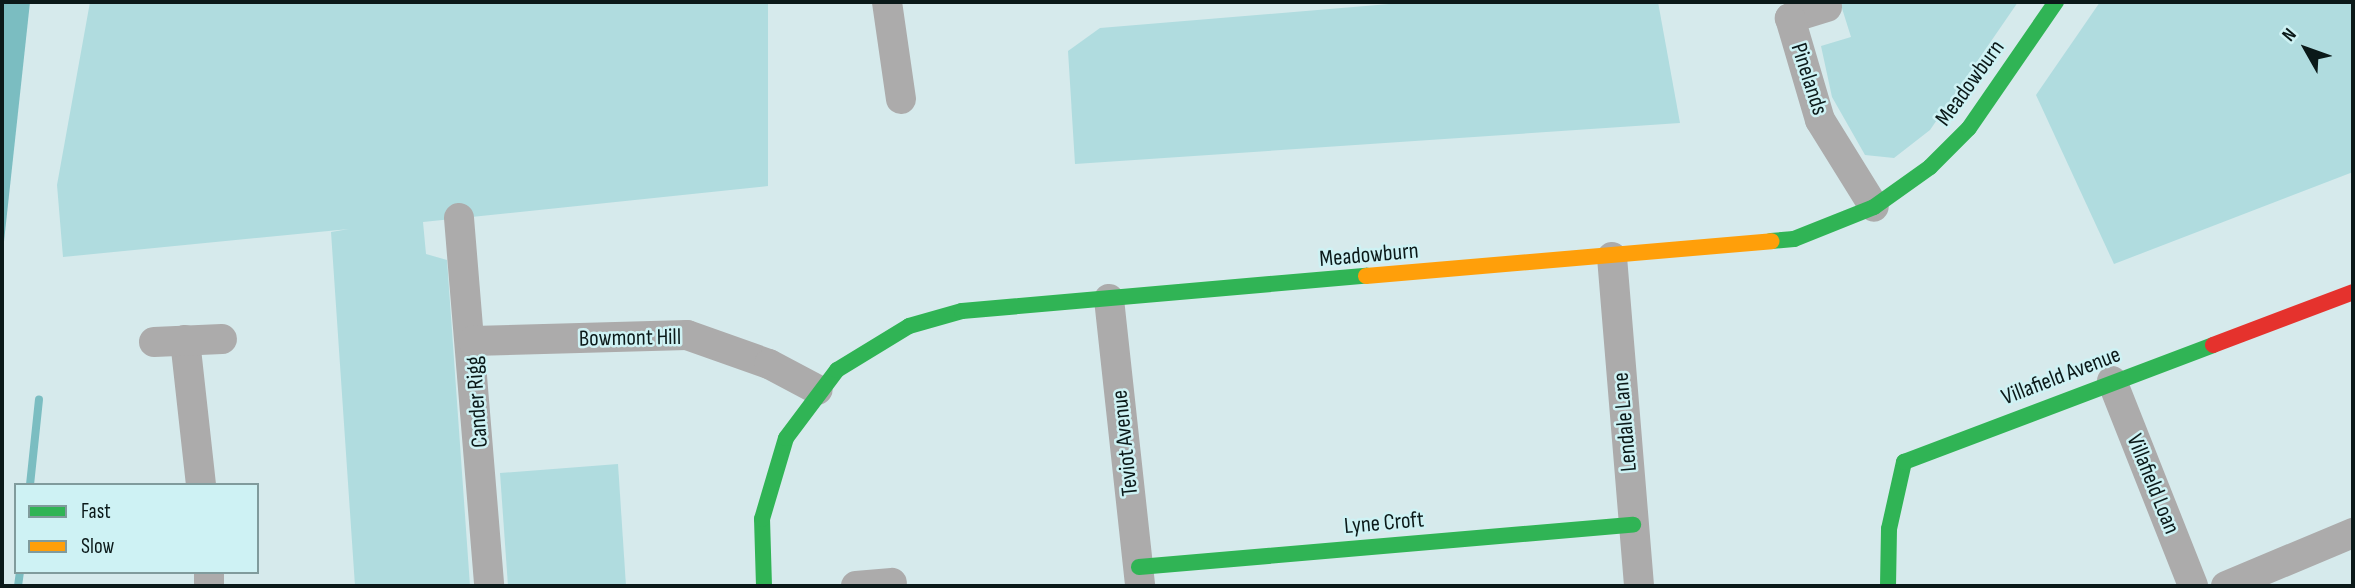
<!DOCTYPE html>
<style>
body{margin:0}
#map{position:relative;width:2355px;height:588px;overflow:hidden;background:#d6eaec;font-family:"Sofia Sans Condensed",sans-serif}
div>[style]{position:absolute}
.green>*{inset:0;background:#b0dcdf}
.water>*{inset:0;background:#7bbdc1}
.stream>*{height:8px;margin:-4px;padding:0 4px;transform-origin:4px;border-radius:4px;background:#7bbdc1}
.street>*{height:30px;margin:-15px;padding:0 15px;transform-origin:15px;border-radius:15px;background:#acabab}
.fast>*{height:16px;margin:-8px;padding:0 8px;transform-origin:8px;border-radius:8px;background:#30b455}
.slow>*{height:16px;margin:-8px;padding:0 8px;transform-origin:8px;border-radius:8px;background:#ff9f0a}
.jam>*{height:16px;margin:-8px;padding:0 8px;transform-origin:8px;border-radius:8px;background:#e5322d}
span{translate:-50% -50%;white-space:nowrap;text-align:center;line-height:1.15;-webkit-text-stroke:5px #cef2f4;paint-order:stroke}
.street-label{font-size:23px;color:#0b1919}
.frame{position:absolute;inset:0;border:4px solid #0b1919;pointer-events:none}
.legend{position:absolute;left:14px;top:483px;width:245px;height:91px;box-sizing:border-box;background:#cef2f4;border:2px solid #809b9c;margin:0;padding:9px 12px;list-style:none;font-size:21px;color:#0b1919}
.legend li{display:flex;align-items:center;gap:14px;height:35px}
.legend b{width:35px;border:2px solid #809b9c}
.north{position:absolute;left:2271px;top:14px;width:70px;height:70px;-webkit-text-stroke:5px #cef2f4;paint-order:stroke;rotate:310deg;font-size:19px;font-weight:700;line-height:28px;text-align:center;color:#0b1919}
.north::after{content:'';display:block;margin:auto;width:24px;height:32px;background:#0b1919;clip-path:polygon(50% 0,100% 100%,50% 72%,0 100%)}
</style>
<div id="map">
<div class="green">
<div style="clip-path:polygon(90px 2px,768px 2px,768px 186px,423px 222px,426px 254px,447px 260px,470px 586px,355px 586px,331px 232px,349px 229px,63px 257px,57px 185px)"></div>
<div style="clip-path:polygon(1413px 2px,1658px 2px,1680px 123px,1075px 164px,1068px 51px,1100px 28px)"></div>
<div style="clip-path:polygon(1840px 2px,2018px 2px,1930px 130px,1894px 158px,1865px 155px,1832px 97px,1821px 46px,1851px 37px)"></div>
<div style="clip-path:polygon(2100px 2px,2353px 2px,2353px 172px,2114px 264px,2036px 95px)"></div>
<div style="clip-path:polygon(618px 464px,626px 586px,508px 586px,500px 473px)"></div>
</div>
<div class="water">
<div style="clip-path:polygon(2px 2px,30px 2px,2px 260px)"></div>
</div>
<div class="stream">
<div style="left:30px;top:485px;width:86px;rotate:-84deg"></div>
<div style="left:18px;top:586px;width:14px;rotate:-82deg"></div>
</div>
<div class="street">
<div style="left:887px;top:2px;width:98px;rotate:81.8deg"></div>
<div style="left:1827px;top:7px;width:39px;rotate:163deg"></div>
<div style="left:1790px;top:18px;width:106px;rotate:73.6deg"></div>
<div style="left:1820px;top:120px;width:102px;rotate:58.2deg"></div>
<div style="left:459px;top:218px;width:369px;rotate:85.3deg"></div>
<div style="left:1612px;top:257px;width:330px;rotate:85.3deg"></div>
<div style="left:1109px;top:299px;width:289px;rotate:83.8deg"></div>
<div style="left:185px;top:340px;width:146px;rotate:83.7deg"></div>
<div style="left:473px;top:341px;width:214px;rotate:-1.6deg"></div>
<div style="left:687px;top:335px;width:87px;rotate:19.5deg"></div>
<div style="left:769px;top:364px;width:55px;rotate:28deg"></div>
<div style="left:154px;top:342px;width:68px;rotate:-2.5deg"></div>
<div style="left:2112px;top:381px;width:220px;rotate:68.4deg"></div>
<div style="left:209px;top:572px;width:14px;rotate:90deg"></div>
<div style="left:856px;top:586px;width:36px;rotate:-5deg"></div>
<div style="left:2226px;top:586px;width:138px;rotate:-22.7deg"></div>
</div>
<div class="fast">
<div style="left:1771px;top:241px;width:23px;rotate:-5deg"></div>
<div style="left:1794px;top:239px;width:86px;rotate:-21.8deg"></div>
<div style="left:1874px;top:207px;width:69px;rotate:-35.5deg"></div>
<div style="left:1930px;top:167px;width:55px;rotate:-45deg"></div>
<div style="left:1969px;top:128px;width:153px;rotate:-55.4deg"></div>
<div style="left:1139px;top:567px;width:496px;rotate:-4.9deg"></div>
<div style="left:764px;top:586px;width:67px;rotate:-91.7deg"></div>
<div style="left:762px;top:519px;width:84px;rotate:-73.5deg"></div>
<div style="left:786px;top:438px;width:85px;rotate:-53.1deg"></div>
<div style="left:837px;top:370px;width:84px;rotate:-31.4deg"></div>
<div style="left:909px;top:326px;width:55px;rotate:-15.8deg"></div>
<div style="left:962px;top:311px;width:406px;rotate:-5deg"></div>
<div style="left:1888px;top:586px;width:57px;rotate:-89deg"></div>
<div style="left:1889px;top:529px;width:69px;rotate:-77.4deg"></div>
<div style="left:1904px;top:462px;width:330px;rotate:-20.7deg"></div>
</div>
<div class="slow">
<div style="left:1366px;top:276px;width:407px;rotate:-4.9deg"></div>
</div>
<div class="jam">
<div style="left:2213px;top:345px;width:150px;rotate:-20.7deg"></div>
</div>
<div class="street-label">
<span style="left:1809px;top:79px;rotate:72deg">Pinelands</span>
<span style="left:1970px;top:83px;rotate:-54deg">Meadowburn</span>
<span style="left:1369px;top:255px;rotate:-5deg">Meadowburn</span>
<span style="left:630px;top:338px;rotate:-1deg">Bowmont Hill</span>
<span style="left:2061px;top:376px;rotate:-21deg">Villafield Avenue</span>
<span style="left:477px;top:402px;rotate:-94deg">Cander Rigg</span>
<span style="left:1625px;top:422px;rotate:-95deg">Lendale Lane</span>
<span style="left:1125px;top:443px;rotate:-96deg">Teviot Avenue</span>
<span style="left:2153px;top:484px;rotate:68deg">Villafield Loan</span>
<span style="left:1384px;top:523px;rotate:-5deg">Lyne Croft</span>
</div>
<div class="frame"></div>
<ul class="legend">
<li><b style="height:9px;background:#30b455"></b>Fast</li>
<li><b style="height:9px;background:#ff9f0a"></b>Slow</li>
</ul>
<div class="north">N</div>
</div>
